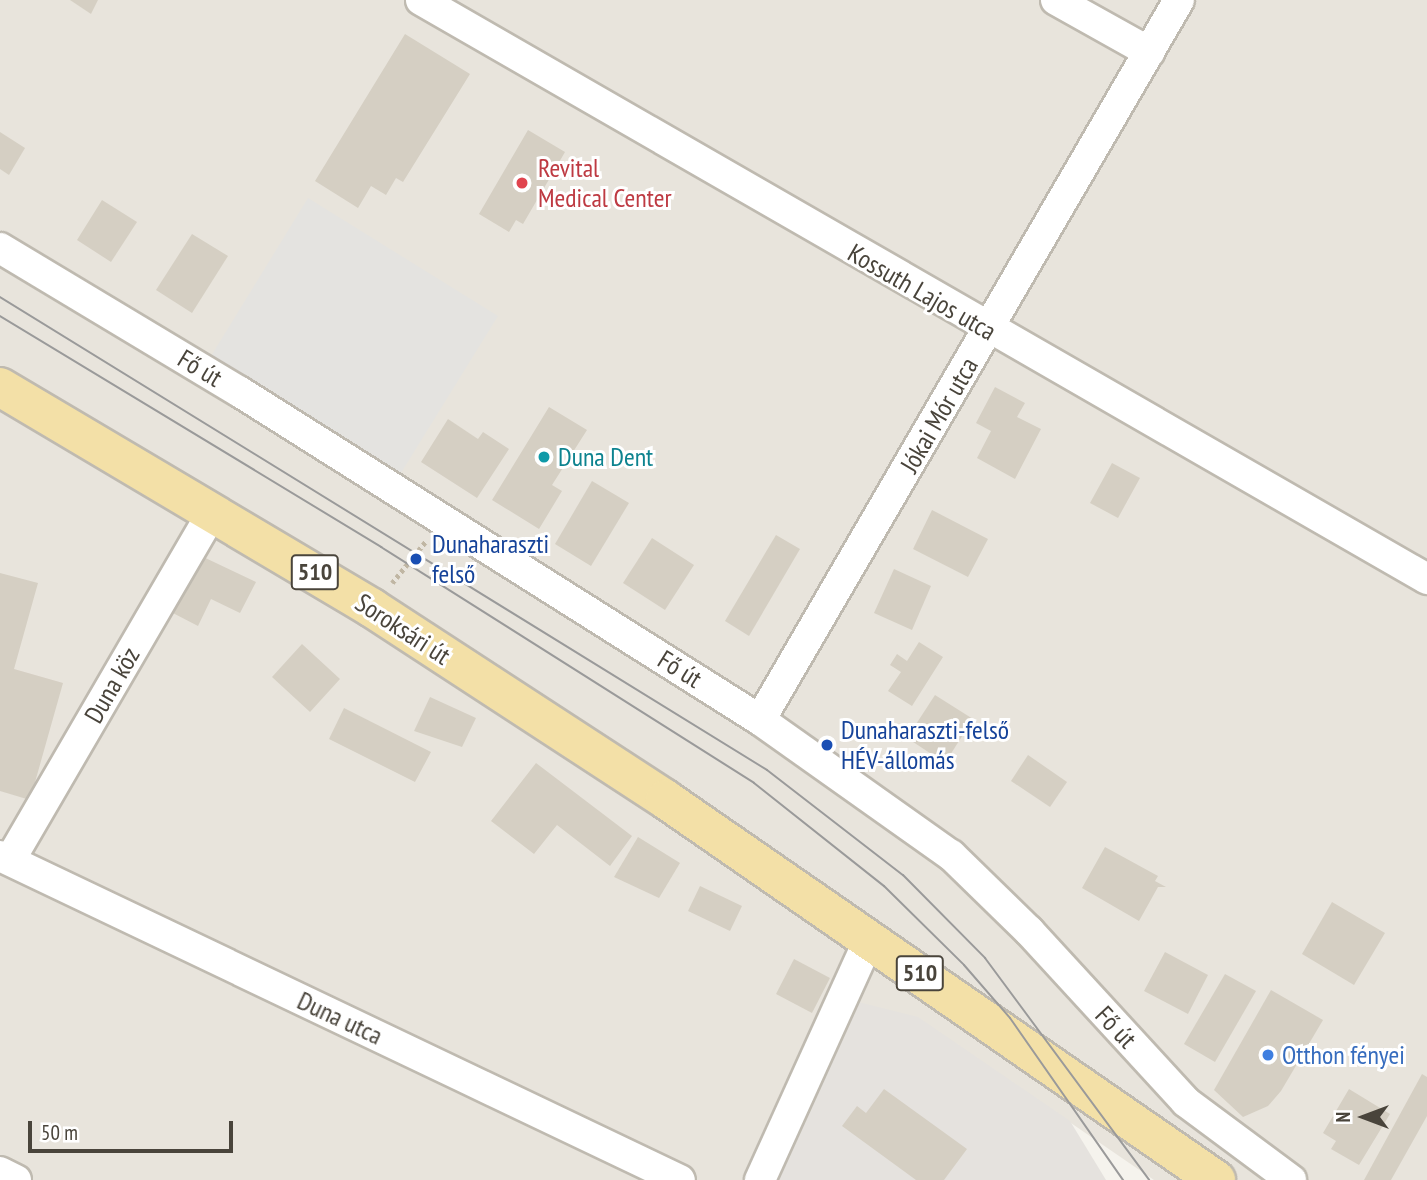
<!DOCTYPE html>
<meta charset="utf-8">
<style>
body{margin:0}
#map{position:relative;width:1427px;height:1180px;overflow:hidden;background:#f5f3ed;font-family:"PT Sans Narrow",sans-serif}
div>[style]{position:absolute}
.residential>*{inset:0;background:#e8e4dc}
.industrial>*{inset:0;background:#e5e2de}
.parking>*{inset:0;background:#e4e3e0}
.building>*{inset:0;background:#d5cfc3}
.path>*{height:4.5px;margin-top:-2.25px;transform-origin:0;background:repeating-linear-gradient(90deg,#c0b6a3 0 3.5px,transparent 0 7px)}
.roads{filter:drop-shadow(2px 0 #bfbab0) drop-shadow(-2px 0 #bfbab0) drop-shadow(0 2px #bfbab0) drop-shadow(0 -2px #bfbab0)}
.street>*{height:30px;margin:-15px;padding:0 15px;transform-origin:15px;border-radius:15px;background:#fff}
.primary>*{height:38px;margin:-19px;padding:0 19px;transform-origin:19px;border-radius:19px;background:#f3e0a7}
.tram>*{height:2px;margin:-1px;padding:0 1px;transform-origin:1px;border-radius:1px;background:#9a9a9a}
.dots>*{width:19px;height:19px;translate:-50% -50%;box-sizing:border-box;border:4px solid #fff;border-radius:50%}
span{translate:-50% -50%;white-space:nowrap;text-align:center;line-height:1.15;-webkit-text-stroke:6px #fff;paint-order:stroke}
.shield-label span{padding:2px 5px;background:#fff;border:2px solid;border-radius:5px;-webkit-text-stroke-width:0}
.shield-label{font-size:24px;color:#49443b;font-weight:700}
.health-label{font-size:26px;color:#be3a42}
.left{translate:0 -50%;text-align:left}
.street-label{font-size:26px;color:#49443b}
.culture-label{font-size:26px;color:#0d838f}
.transit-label{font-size:26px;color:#164399}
.shop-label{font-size:26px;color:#366cbe}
.north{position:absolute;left:1329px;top:1082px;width:70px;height:70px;-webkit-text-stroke:5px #fff;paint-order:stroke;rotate:270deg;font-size:19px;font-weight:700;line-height:28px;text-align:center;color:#49443b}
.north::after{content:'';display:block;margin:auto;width:24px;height:32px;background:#49443b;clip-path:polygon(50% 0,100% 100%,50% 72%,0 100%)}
.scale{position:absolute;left:28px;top:1121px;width:205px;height:32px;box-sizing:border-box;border:4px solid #49443b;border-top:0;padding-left:9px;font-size:21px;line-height:24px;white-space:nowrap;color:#49443b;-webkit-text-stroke:5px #fff;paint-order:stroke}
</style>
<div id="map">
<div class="residential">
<div style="clip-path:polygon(0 0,1427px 0,1427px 1180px,1154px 1180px,1033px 1097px,769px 1180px,0 1180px)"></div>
</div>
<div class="industrial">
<div style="clip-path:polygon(850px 1000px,918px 1017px,1070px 1121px,1106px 1180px,769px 1180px)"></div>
</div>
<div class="parking">
<div style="clip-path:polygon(308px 198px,498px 316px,401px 473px,211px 356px)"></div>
</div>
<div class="building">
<div style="clip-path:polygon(70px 0,98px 0,91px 14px)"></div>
<div style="clip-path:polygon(405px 34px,470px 74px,403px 182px,396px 178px,386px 195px,371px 186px,358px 208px,315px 181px)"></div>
<div style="clip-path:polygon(528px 130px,565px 152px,523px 224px,516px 220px,509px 232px,479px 214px)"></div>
<div style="clip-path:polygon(0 132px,25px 148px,9px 175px,0 169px)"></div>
<div style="clip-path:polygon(102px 200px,137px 222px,111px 262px,77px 240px)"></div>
<div style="clip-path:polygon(192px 234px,228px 256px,192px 313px,156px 290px)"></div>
<div style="clip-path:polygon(995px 387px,1025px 403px,1017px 417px,1041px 429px,1015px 479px,977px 458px,991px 431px,976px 423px)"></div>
<div style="clip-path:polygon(549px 407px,587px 430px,552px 485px,562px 491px,539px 529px,492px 500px)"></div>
<div style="clip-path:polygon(448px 419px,478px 439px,483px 432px,509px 449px,477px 498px,421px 462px)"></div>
<div style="clip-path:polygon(1112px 463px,1140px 478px,1118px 518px,1090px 503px)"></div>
<div style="clip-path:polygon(592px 481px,629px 503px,591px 566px,555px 544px)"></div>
<div style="clip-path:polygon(932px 510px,988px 539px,968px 577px,913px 549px)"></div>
<div style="clip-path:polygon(776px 535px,800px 549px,749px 636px,725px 621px)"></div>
<div style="clip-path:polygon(652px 538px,694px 565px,665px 610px,623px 583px)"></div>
<div style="clip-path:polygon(197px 554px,256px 582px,240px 613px,211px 599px,198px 626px,169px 611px)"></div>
<div style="clip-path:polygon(894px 569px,931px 586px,912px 630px,874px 613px)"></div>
<div style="clip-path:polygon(0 573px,38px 583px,14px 669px,63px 683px,30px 800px,0 791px)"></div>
<div style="clip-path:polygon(919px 642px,943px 657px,912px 706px,888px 691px,901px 672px,890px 665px,897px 654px,907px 661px)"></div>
<div style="clip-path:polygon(302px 644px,340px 679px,310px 712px,272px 677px)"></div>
<div style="clip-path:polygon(935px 695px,973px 719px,945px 763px,907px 738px)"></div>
<div style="clip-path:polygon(430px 697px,476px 718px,462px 747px,414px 731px)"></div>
<div style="clip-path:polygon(344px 708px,431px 752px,415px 782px,329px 739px)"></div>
<div style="clip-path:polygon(1028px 755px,1067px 782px,1050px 807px,1011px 781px)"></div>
<div style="clip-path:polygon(536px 763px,632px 836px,610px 866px,557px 825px,534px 854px,491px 821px)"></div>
<div style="clip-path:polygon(638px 837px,680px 863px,659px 898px,614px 877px)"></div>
<div style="clip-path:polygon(1105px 847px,1158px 876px,1155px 881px,1166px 887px,1158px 887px,1139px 921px,1082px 888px)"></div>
<div style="clip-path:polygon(700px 886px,742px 906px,730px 931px,688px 911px)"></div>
<div style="clip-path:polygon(1332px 902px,1385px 933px,1354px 985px,1302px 954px)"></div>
<div style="clip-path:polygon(1165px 952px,1208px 975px,1188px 1014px,1144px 991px)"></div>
<div style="clip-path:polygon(794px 959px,830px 978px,812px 1013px,776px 994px)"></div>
<div style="clip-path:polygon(1225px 974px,1256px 991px,1215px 1062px,1184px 1044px)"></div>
<div style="clip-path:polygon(1271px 990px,1323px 1020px,1281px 1091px,1268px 1106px,1243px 1117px,1214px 1090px)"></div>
<div style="clip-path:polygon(1422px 1074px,1427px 1077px,1427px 1116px,1391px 1180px,1364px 1180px)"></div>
<div style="clip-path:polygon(884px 1089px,967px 1149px,944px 1180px,916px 1180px,842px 1126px,857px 1106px,866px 1113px)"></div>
<div style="clip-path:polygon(1349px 1089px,1390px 1114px,1359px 1165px,1331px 1149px,1336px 1141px,1323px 1133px)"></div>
</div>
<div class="path">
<div style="left:392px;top:583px;width:54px;rotate:-51deg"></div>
</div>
<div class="roads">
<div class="street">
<div style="left:421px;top:0;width:1161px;rotate:29.92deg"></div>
<div style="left:1056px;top:0;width:107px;rotate:29.2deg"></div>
<div style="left:0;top:248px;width:280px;rotate:31deg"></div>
<div style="left:240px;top:392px;width:615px;rotate:32.24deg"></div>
<div style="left:760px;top:720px;width:234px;rotate:35.3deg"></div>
<div style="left:951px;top:855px;width:109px;rotate:44.3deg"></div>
<div style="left:1029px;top:931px;width:232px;rotate:47.4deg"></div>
<div style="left:1186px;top:1102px;width:131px;rotate:36.6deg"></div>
<div style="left:760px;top:720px;width:833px;rotate:-59.8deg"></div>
<div style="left:0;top:856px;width:753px;rotate:25.48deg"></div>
<div style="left:10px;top:860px;width:405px;rotate:-59.8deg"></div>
<div style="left:0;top:1172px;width:18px;rotate:27deg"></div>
<div style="left:760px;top:1180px;width:249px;rotate:-65.6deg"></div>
</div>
<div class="primary">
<div style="left:0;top:387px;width:433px;rotate:30.7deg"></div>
<div style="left:372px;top:608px;width:350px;rotate:33.1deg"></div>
<div style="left:665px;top:799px;width:670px;rotate:34.66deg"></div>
</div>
</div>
<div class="tram">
<div style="left:0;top:297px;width:901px;rotate:31.66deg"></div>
<div style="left:767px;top:770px;width:172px;rotate:37.7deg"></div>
<div style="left:903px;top:875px;width:117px;rotate:45.3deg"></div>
<div style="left:985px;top:958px;width:276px;rotate:53.5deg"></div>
<div style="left:0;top:316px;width:446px;rotate:31.2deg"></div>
<div style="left:381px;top:547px;width:441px;rotate:32.3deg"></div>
<div style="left:754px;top:783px;width:166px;rotate:38.4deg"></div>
<div style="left:884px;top:886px;width:112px;rotate:44.6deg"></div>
<div style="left:964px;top:965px;width:70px;rotate:49deg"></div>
<div style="left:1010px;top:1018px;width:198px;rotate:55.1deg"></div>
</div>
<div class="dots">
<div style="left:522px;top:183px;background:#e0444e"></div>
<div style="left:544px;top:457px;background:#0f9aa8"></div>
<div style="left:416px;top:559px;background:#1a4fb4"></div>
<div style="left:827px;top:745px;background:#1a4fb4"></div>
<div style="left:1268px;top:1055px;background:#3f7fe0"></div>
</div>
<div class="shield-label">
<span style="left:315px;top:572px">510</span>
<span style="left:920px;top:973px">510</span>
</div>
<div class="health-label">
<span class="left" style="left:538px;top:183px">Revital<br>Medical Center</span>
</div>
<div class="street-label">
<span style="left:922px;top:292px;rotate:30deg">Kossuth Lajos utca</span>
<span style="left:200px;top:368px;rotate:31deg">Fő út</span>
<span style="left:939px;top:415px;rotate:-60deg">Jókai Mór utca</span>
<span style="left:403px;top:629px;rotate:33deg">Soroksári út</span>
<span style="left:680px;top:669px;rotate:32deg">Fő út</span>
<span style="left:112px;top:685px;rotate:-60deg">Duna köz</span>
<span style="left:340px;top:1018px;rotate:25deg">Duna utca</span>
<span style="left:1116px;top:1027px;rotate:47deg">Fő út</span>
</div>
<div class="culture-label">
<span class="left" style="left:558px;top:457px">Duna Dent</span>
</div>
<div class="transit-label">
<span class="left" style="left:432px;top:559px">Dunaharaszti<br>felső</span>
<span class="left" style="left:841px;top:745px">Dunaharaszti-felső<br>HÉV-állomás</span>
</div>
<div class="shop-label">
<span class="left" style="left:1282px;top:1055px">Otthon fényei</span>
</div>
<div class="north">N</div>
<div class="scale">50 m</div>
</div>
